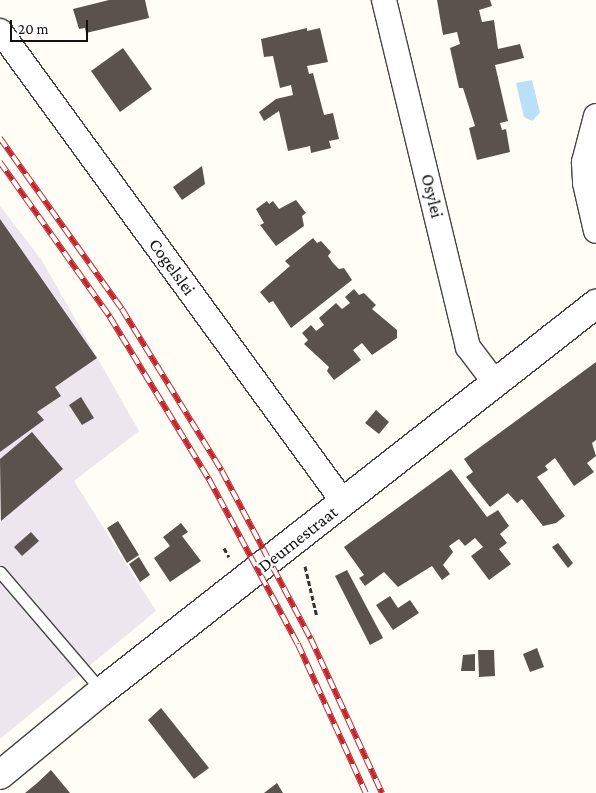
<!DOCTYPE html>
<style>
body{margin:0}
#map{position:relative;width:596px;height:793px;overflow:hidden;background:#fffdf5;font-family:"Crimson Pro",serif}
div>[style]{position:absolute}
.industrial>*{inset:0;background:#eee6ef}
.water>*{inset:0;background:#b9e0f7}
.building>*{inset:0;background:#5a524d}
.path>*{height:3px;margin-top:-1.5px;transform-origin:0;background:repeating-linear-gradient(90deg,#333 0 5px,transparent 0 7.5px)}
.roads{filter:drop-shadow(1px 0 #444) drop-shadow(-1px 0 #444) drop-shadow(0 1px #444) drop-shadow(0 -1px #444)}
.service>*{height:11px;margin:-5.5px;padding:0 5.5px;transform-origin:5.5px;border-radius:5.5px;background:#fff}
.minor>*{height:24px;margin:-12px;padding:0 12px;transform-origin:12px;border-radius:12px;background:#fff}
.tertiary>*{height:28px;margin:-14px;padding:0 14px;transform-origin:14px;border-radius:14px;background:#fff}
.rail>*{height:5.5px;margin-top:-2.75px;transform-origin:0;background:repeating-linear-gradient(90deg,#fff 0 11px,#c4262e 0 22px);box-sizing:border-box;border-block:1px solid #c4262e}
span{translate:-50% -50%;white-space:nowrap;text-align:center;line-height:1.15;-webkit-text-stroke:5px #fff;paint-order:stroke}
.street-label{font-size:18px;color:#111}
.scale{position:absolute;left:10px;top:20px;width:78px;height:22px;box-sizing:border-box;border:2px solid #111;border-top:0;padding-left:6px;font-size:15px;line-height:18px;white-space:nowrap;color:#111;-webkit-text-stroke:4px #fff;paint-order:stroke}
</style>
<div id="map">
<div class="industrial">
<div style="clip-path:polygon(0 206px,41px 259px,139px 431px,74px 481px,156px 611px,0 739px)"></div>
</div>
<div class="water">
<div style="clip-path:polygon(532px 80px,540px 113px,532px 121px,524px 117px,516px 83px)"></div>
</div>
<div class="building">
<div style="clip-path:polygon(109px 0,145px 0,149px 18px,86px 33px,85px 28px,79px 29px,73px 9px)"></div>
<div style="clip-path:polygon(437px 0,490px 0,492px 6px,479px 10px,482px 22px,494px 20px,498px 49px,520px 44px,524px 58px,495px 65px,508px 121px,500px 123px,502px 130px,506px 129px,510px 152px,477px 160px,469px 128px,475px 126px,463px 88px,459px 88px,450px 48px,460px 44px,457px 32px,443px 35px)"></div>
<div style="clip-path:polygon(307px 28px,307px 31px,320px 28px,328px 62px,307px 66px,309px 74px,313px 73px,324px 115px,333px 113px,339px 139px,329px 141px,331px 148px,311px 153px,310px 146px,288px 151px,279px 111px,264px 121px,259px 112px,276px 99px,293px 95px,291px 85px,280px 88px,273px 56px,264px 57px,261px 39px)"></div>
<div style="clip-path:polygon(123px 48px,152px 89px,120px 112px,91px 71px)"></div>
<div style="clip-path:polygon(202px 166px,205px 184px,182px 200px,173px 187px)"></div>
<div style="clip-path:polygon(296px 200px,306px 213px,302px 216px,304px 226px,276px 246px,260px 225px,264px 223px,256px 209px,267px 201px,269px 204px,273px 201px,279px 209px)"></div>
<div style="clip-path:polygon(0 219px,97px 358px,55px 387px,61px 396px,37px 412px,44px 420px,0 452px)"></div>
<div style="clip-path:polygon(313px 238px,317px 243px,321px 241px,331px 252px,328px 256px,333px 263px,339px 269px,344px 268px,352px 280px,291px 328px,273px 301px,269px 303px,260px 292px,290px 266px,285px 261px)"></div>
<div style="clip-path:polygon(354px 289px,359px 295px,364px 293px,376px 305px,372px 309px,397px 330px,397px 338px,372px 355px,362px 343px,353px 350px,361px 360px,334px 380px,327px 371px,329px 367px,304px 344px,308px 340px,302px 333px,311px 325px,316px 331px,324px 325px,319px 318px,336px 303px,342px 309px,350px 303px,345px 297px)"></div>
<div style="clip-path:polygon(596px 362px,596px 440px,592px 443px,596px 456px,587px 463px,594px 472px,574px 486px,555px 458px,545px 466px,548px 470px,537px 477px,565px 516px,556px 523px,543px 526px,522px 499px,517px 503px,508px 493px,490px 507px,466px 477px,473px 472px,464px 459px)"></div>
<div style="clip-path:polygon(81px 397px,94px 418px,82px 425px,69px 405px)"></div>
<div style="clip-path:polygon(376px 410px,389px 422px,379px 434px,365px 423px)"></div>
<div style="clip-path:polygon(32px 432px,63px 469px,1px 521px,0 459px)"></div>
<div style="clip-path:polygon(451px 469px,487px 517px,498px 510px,509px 526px,500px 534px,507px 543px,499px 549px,511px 564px,489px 580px,471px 556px,483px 547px,475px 538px,465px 546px,459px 539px,449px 546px,453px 552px,443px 565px,450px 574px,442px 580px,432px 566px,398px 587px,384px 572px,365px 586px,359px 578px,364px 575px,344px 547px)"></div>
<div style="clip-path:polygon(118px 521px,139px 555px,127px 563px,107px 528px)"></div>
<div style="clip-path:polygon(181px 523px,188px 532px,182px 536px,201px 561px,170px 582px,154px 558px,170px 546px,163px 537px)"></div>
<div style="clip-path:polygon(31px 532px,39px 541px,22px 556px,14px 547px)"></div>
<div style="clip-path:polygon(558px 543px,573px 563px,568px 568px,552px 547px)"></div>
<div style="clip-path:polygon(139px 557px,150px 575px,140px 582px,129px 564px)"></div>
<div style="clip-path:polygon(347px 570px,383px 638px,370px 645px,335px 576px)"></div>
<div style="clip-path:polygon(390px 596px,398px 608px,410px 600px,419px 613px,393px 630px,376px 605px)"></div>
<div style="clip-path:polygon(537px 648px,544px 667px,530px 672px,523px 654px)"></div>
<div style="clip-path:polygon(478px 650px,494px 650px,495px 676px,479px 677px)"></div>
<div style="clip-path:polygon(475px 654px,475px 671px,461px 671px,463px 655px)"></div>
<div style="clip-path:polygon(161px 708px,209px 768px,194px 779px,148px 720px)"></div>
<div style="clip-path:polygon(51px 770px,70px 793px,25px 793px,36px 784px)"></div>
<div style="clip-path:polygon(277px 783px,283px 793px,264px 793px)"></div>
</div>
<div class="path">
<div style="left:224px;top:548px;width:10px;rotate:61deg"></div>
<div style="left:305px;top:566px;width:52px;rotate:76.8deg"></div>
</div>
<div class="roads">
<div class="service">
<div style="left:0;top:572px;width:157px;rotate:49.4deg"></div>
</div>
<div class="minor">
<div style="left:384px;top:0;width:357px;rotate:76.4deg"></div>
<div style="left:468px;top:347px;width:46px;rotate:52.9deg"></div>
<div style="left:0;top:31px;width:584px;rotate:53.91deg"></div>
<div style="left:596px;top:116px;width:48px;rotate:104.6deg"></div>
<div style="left:584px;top:162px;width:21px;rotate:87deg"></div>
<div style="left:585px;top:183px;width:49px;rotate:77.1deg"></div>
</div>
<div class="tertiary">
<div style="left:0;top:775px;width:132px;rotate:-39.5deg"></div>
<div style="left:102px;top:691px;width:628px;rotate:-38.08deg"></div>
</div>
</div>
<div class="rail">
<div style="left:0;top:138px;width:210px;rotate:54.5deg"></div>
<div style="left:122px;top:309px;width:190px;rotate:58.3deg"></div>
<div style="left:222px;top:471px;width:190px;rotate:62.1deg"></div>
<div style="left:311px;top:639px;width:170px;rotate:65.2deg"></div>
<div style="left:0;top:162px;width:190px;rotate:54.6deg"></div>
<div style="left:110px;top:317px;width:190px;rotate:58.6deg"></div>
<div style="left:209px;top:479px;width:187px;rotate:61.7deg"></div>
<div style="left:298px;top:644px;width:164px;rotate:65.5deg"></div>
</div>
<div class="street-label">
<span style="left:432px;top:196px;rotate:76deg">Osylei</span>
<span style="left:172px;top:267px;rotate:54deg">Cogelslei</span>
<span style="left:298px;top:539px;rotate:-38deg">Deurnestraat</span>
</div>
<div class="scale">20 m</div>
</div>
